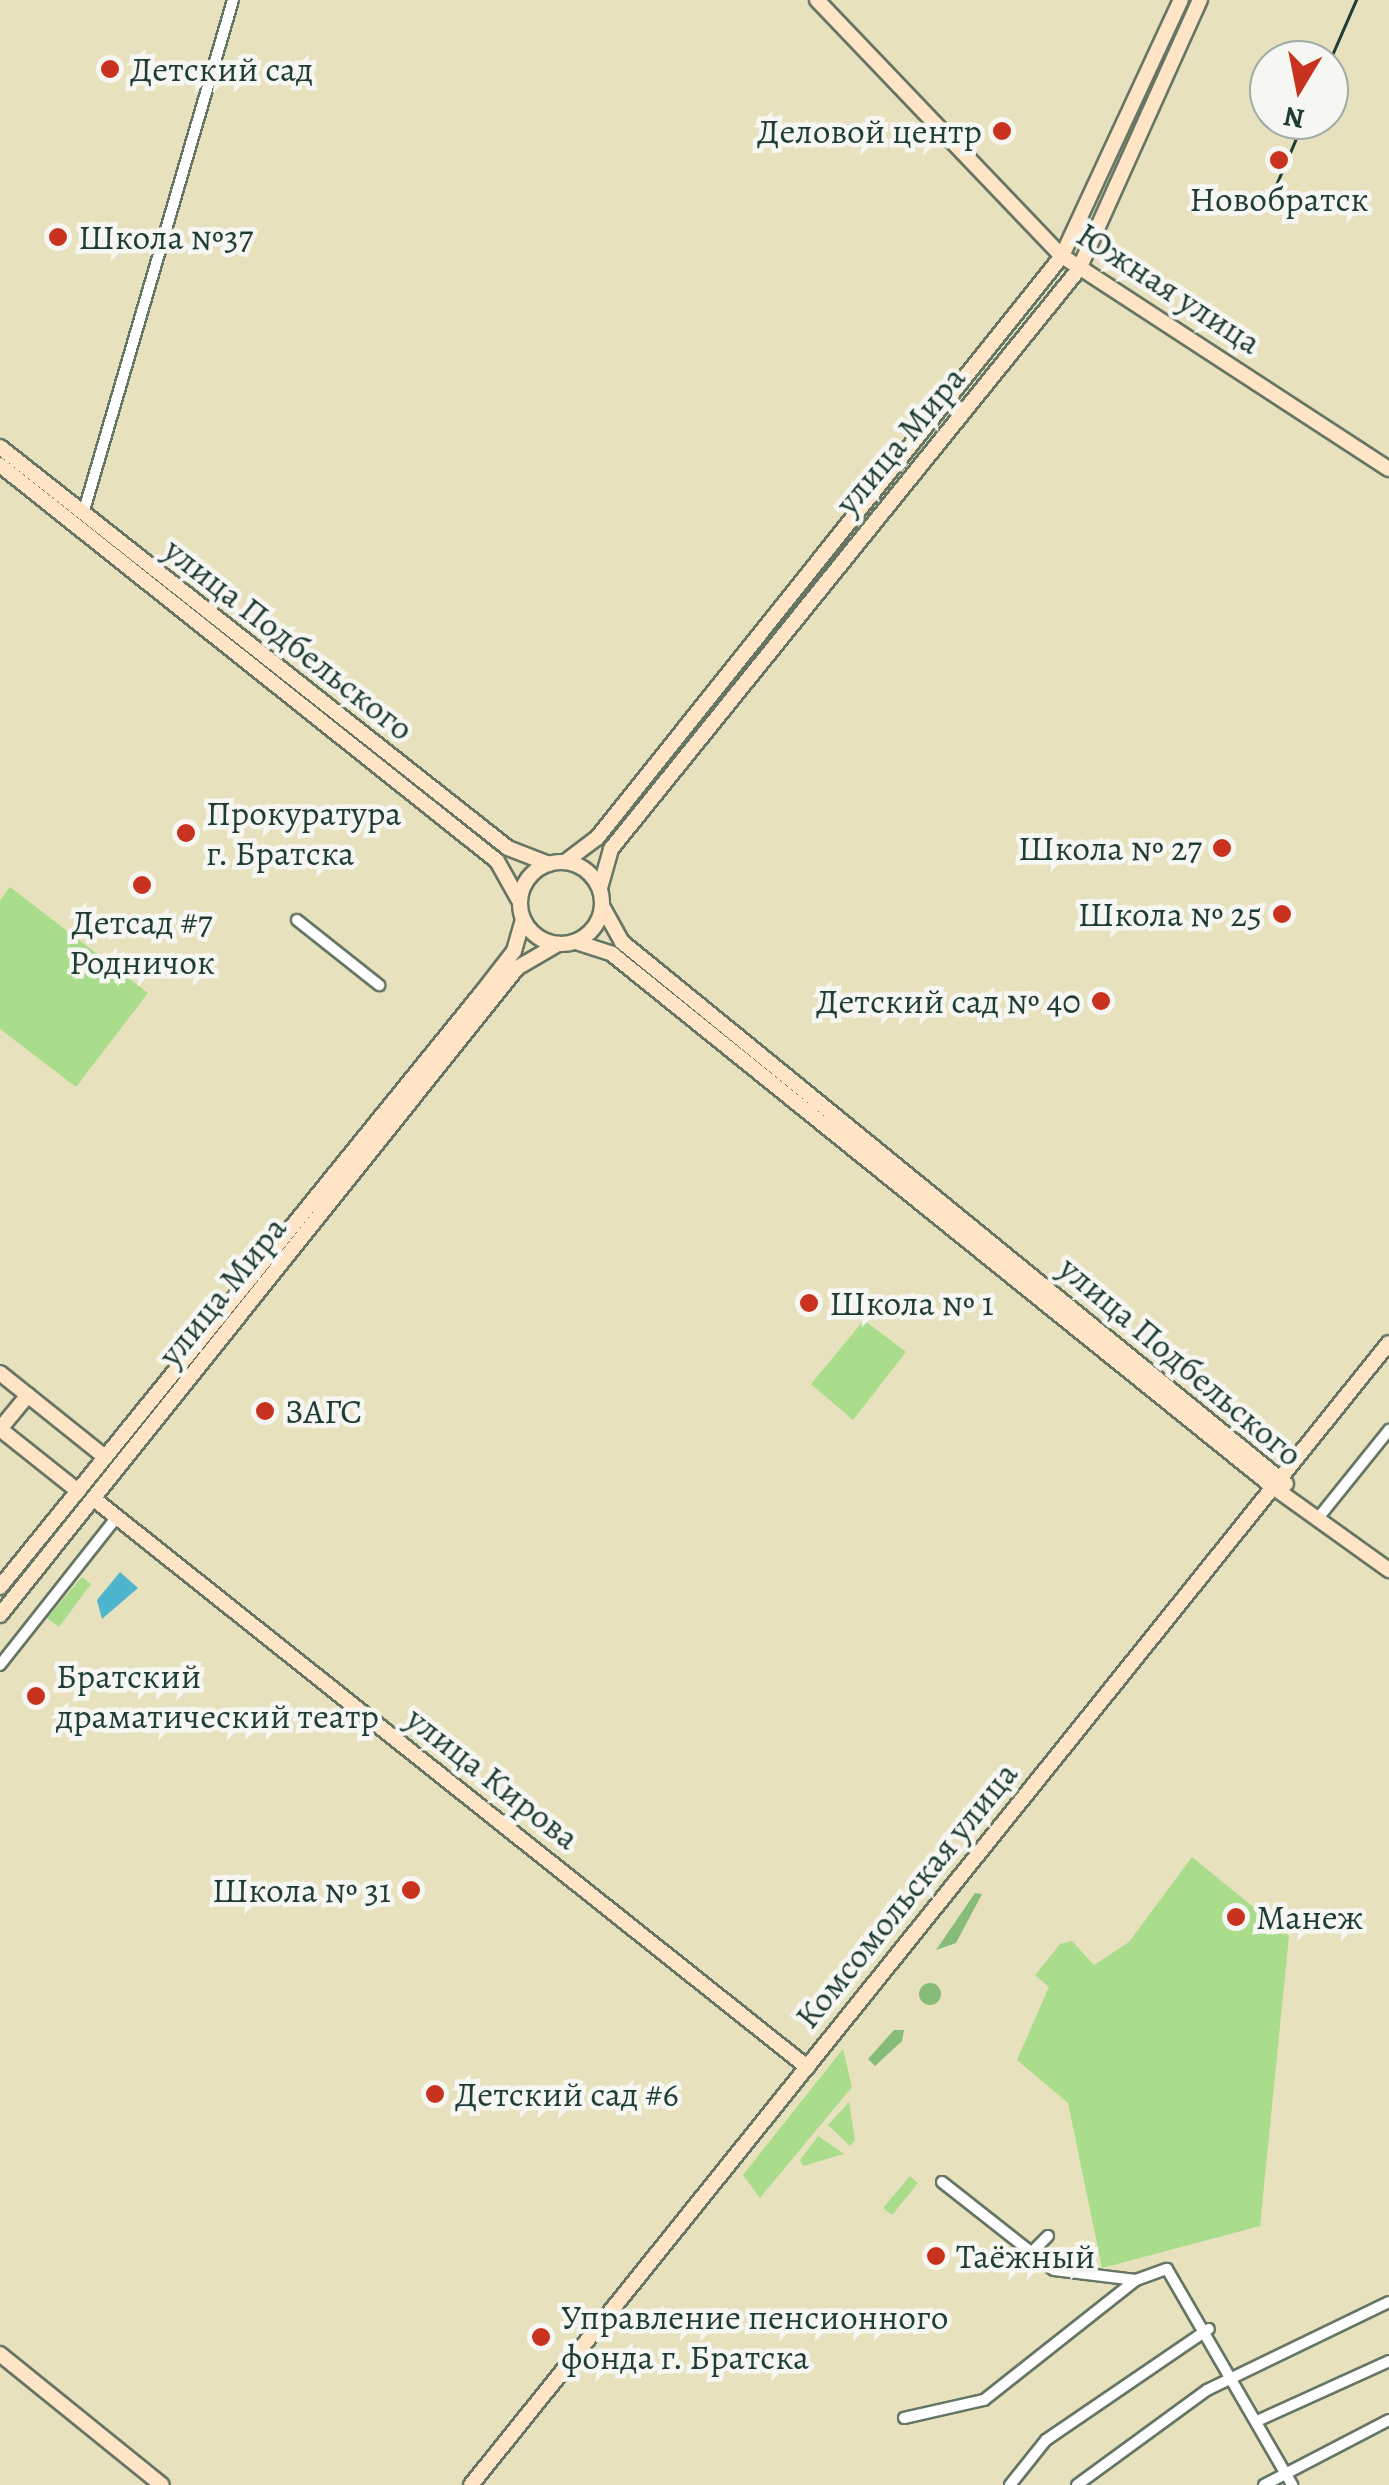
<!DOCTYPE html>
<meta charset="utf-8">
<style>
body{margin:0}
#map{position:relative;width:1389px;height:2485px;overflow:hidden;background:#e8e1be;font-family:Alegreya,serif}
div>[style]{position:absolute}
.green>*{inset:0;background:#a9dc8b}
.forest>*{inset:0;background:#86bc77}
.round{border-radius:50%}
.water>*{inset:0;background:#4fb4cd}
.roads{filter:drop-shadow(2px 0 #657664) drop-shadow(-2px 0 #657664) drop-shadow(0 2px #657664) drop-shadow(0 -2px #657664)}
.street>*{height:10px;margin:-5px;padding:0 5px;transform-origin:5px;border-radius:5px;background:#fff}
.secondary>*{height:14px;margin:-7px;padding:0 7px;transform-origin:7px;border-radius:7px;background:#ffe4c6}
.secondary>.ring{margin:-7px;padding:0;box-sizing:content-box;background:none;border:14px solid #ffe4c6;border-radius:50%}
.rail>*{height:2.5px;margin:-1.25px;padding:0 1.25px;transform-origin:1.25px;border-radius:1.25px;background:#1f3d34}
.dots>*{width:28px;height:28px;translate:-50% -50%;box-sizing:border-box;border:5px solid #f6f6f2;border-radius:50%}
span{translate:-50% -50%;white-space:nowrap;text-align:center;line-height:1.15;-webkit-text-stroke:9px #f6f6f2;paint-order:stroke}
.poi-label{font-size:35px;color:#1f3d34}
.left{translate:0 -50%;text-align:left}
.right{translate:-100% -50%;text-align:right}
.street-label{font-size:35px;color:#1f3d34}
.north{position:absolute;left:1249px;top:40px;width:100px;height:100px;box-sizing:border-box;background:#f6f6f2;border:2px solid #a0aca6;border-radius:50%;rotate:190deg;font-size:28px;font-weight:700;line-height:40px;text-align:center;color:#1f3d34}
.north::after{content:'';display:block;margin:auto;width:35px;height:45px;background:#c8321e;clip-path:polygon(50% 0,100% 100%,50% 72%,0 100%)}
</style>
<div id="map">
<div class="green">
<div style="clip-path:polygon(10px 887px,148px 993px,76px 1087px,0 1029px,0 900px)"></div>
<div style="clip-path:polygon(864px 1320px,906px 1352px,853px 1420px,811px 1384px)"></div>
<div style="clip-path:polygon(82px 1577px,91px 1584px,59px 1627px,47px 1618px)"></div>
<div style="clip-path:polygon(1192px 1857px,1289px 1936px,1260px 2226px,1102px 2268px,1068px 2103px,1017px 2060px,1049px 1987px,1035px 1975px,1060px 1944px,1072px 1941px,1094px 1965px,1129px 1942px)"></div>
<div style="clip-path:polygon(843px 2049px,852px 2087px,760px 2198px,743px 2175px)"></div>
<div style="clip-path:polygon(849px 2102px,855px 2140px,850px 2146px,828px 2125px)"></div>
<div style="clip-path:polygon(818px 2136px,844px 2154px,803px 2166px,800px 2160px)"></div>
<div style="clip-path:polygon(910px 2176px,918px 2183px,892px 2215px,883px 2208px)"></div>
</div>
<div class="forest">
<div style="clip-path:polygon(975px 1893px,982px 1894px,956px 1943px,936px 1950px)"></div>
<div class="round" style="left:919px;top:1983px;width:22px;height:22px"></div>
<div style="clip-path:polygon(894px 2030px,904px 2030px,902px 2041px,875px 2066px,868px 2059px)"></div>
</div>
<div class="water">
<div style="clip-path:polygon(120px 1572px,138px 1588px,102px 1619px,97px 1600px)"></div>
</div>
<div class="roads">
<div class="street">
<div style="left:83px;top:514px;width:535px;rotate:-73.73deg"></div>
<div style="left:297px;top:920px;width:105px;rotate:38.4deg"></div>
<div style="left:1319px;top:1517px;width:112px;rotate:-51.2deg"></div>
<div style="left:0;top:1665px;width:189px;rotate:-51.7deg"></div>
<div style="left:942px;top:2182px;width:142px;rotate:38.2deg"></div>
<div style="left:1054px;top:2270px;width:82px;rotate:7deg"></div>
<div style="left:1031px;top:2253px;width:24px;rotate:-45deg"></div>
<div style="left:904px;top:2418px;width:82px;rotate:-12.7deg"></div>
<div style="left:984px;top:2400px;width:194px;rotate:-38.3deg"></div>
<div style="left:1136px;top:2280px;width:33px;rotate:-20deg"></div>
<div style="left:1167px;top:2269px;width:250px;rotate:59.9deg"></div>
<div style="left:1257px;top:2421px;width:145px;rotate:-24.4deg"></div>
<div style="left:1010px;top:2485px;width:58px;rotate:-51.3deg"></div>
<div style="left:1046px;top:2440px;width:197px;rotate:-34.3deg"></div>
<div style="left:1077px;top:2485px;width:161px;rotate:-36.2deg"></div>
<div style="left:1207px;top:2390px;width:202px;rotate:-25.8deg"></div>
<div style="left:1264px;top:2485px;width:141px;rotate:-27.5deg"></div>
</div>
<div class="secondary">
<div style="left:817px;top:0;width:354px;rotate:46.3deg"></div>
<div style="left:1062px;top:256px;width:390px;rotate:33.1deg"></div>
<div style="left:0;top:447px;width:647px;rotate:38.29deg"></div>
<div style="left:508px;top:848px;width:44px;rotate:21.3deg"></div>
<div style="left:0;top:465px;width:635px;rotate:38.55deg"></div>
<div style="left:497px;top:861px;width:47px;rotate:60.7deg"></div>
<div class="ring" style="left:520px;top:862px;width:68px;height:68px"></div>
<div style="left:565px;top:862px;width:40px;rotate:-37deg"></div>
<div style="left:597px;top:838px;width:745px;rotate:-51.38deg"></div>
<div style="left:1062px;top:256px;width:282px;rotate:-65.1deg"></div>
<div style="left:600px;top:888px;width:41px;rotate:-74.2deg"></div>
<div style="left:611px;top:849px;width:745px;rotate:-51.1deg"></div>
<div style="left:1079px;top:269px;width:295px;rotate:-65.8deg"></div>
<div style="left:602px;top:906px;width:41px;rotate:60.9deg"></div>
<div style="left:622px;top:942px;width:857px;rotate:39.22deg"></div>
<div style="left:576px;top:942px;width:38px;rotate:18deg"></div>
<div style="left:612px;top:954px;width:849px;rotate:38.88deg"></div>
<div style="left:1273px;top:1487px;width:143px;rotate:35.6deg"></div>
<div style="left:0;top:1373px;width:134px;rotate:38.7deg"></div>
<div style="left:0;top:1429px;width:100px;rotate:38.5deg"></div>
<div style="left:0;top:1429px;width:44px;rotate:-50.5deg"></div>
<div style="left:94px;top:1499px;width:912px;rotate:38.54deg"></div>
<div style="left:0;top:1587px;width:761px;rotate:-50.98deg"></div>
<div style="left:479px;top:996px;width:57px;rotate:-52.1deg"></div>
<div style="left:514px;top:951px;width:33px;rotate:-74deg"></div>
<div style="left:0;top:1615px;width:828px;rotate:-51.37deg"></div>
<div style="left:517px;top:968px;width:48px;rotate:-30.3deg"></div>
<div style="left:0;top:2354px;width:208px;rotate:39deg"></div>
<div style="left:471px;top:2485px;width:1465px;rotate:-51.21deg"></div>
</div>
</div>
<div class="rail">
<div style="left:1329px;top:62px;width:68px;rotate:-66.5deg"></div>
<div style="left:1273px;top:192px;width:78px;rotate:-66.7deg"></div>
</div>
<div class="dots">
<div style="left:110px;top:69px;background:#c8321e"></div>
<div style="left:1002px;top:131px;background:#c8321e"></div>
<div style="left:1279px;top:160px;background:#c8321e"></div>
<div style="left:58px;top:237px;background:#c8321e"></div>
<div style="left:186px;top:833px;background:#c8321e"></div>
<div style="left:1222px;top:848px;background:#c8321e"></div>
<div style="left:142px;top:885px;background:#c8321e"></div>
<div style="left:1282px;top:914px;background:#c8321e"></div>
<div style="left:1101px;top:1001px;background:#c8321e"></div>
<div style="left:809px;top:1303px;background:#c8321e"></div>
<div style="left:265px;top:1411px;background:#c8321e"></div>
<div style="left:36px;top:1696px;background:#c8321e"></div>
<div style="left:411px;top:1890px;background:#c8321e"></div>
<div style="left:1236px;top:1917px;background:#c8321e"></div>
<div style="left:435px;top:2094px;background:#c8321e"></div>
<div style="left:936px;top:2256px;background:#c8321e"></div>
<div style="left:541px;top:2337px;background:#c8321e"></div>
</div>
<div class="poi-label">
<span class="left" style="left:130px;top:69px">Детский сад</span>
<span class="right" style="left:982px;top:131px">Деловой центр</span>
<span style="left:1279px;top:199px">Новобратск</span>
<span class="left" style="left:78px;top:237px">Школа №37</span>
<span class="left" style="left:206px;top:833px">Прокуратура<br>г. Братска</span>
<span class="right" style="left:1202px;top:848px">Школа № 27</span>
<span class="right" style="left:1262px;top:914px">Школа № 25</span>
<span style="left:142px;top:942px">Детсад #7<br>Родничок</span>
<span class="right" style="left:1081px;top:1001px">Детский сад № 40</span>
<span class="left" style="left:829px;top:1303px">Школа № 1</span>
<span class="left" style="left:285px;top:1411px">ЗАГС</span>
<span class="left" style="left:56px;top:1696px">Братский<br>драматический театр</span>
<span class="right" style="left:391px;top:1890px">Школа № 31</span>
<span class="left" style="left:1256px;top:1917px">Манеж</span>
<span class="left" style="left:455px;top:2094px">Детский сад #6</span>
<span class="left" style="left:956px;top:2256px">Таёжный</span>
<span class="left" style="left:561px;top:2337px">Управление пенсионного<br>фонда г. Братска</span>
</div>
<div class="street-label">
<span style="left:1169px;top:288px;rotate:33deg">Южная улица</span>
<span style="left:900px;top:440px;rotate:-50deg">улица Мира</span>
<span style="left:289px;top:639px;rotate:38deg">улица Подбельского</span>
<span style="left:222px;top:1291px;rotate:-51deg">улица Мира</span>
<span style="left:1181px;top:1361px;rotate:40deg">улица Подбельского</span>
<span style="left:493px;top:1778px;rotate:38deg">улица Кирова</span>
<span style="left:906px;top:1895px;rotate:-51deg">Комсомольская улица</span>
</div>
<div class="north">N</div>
</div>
